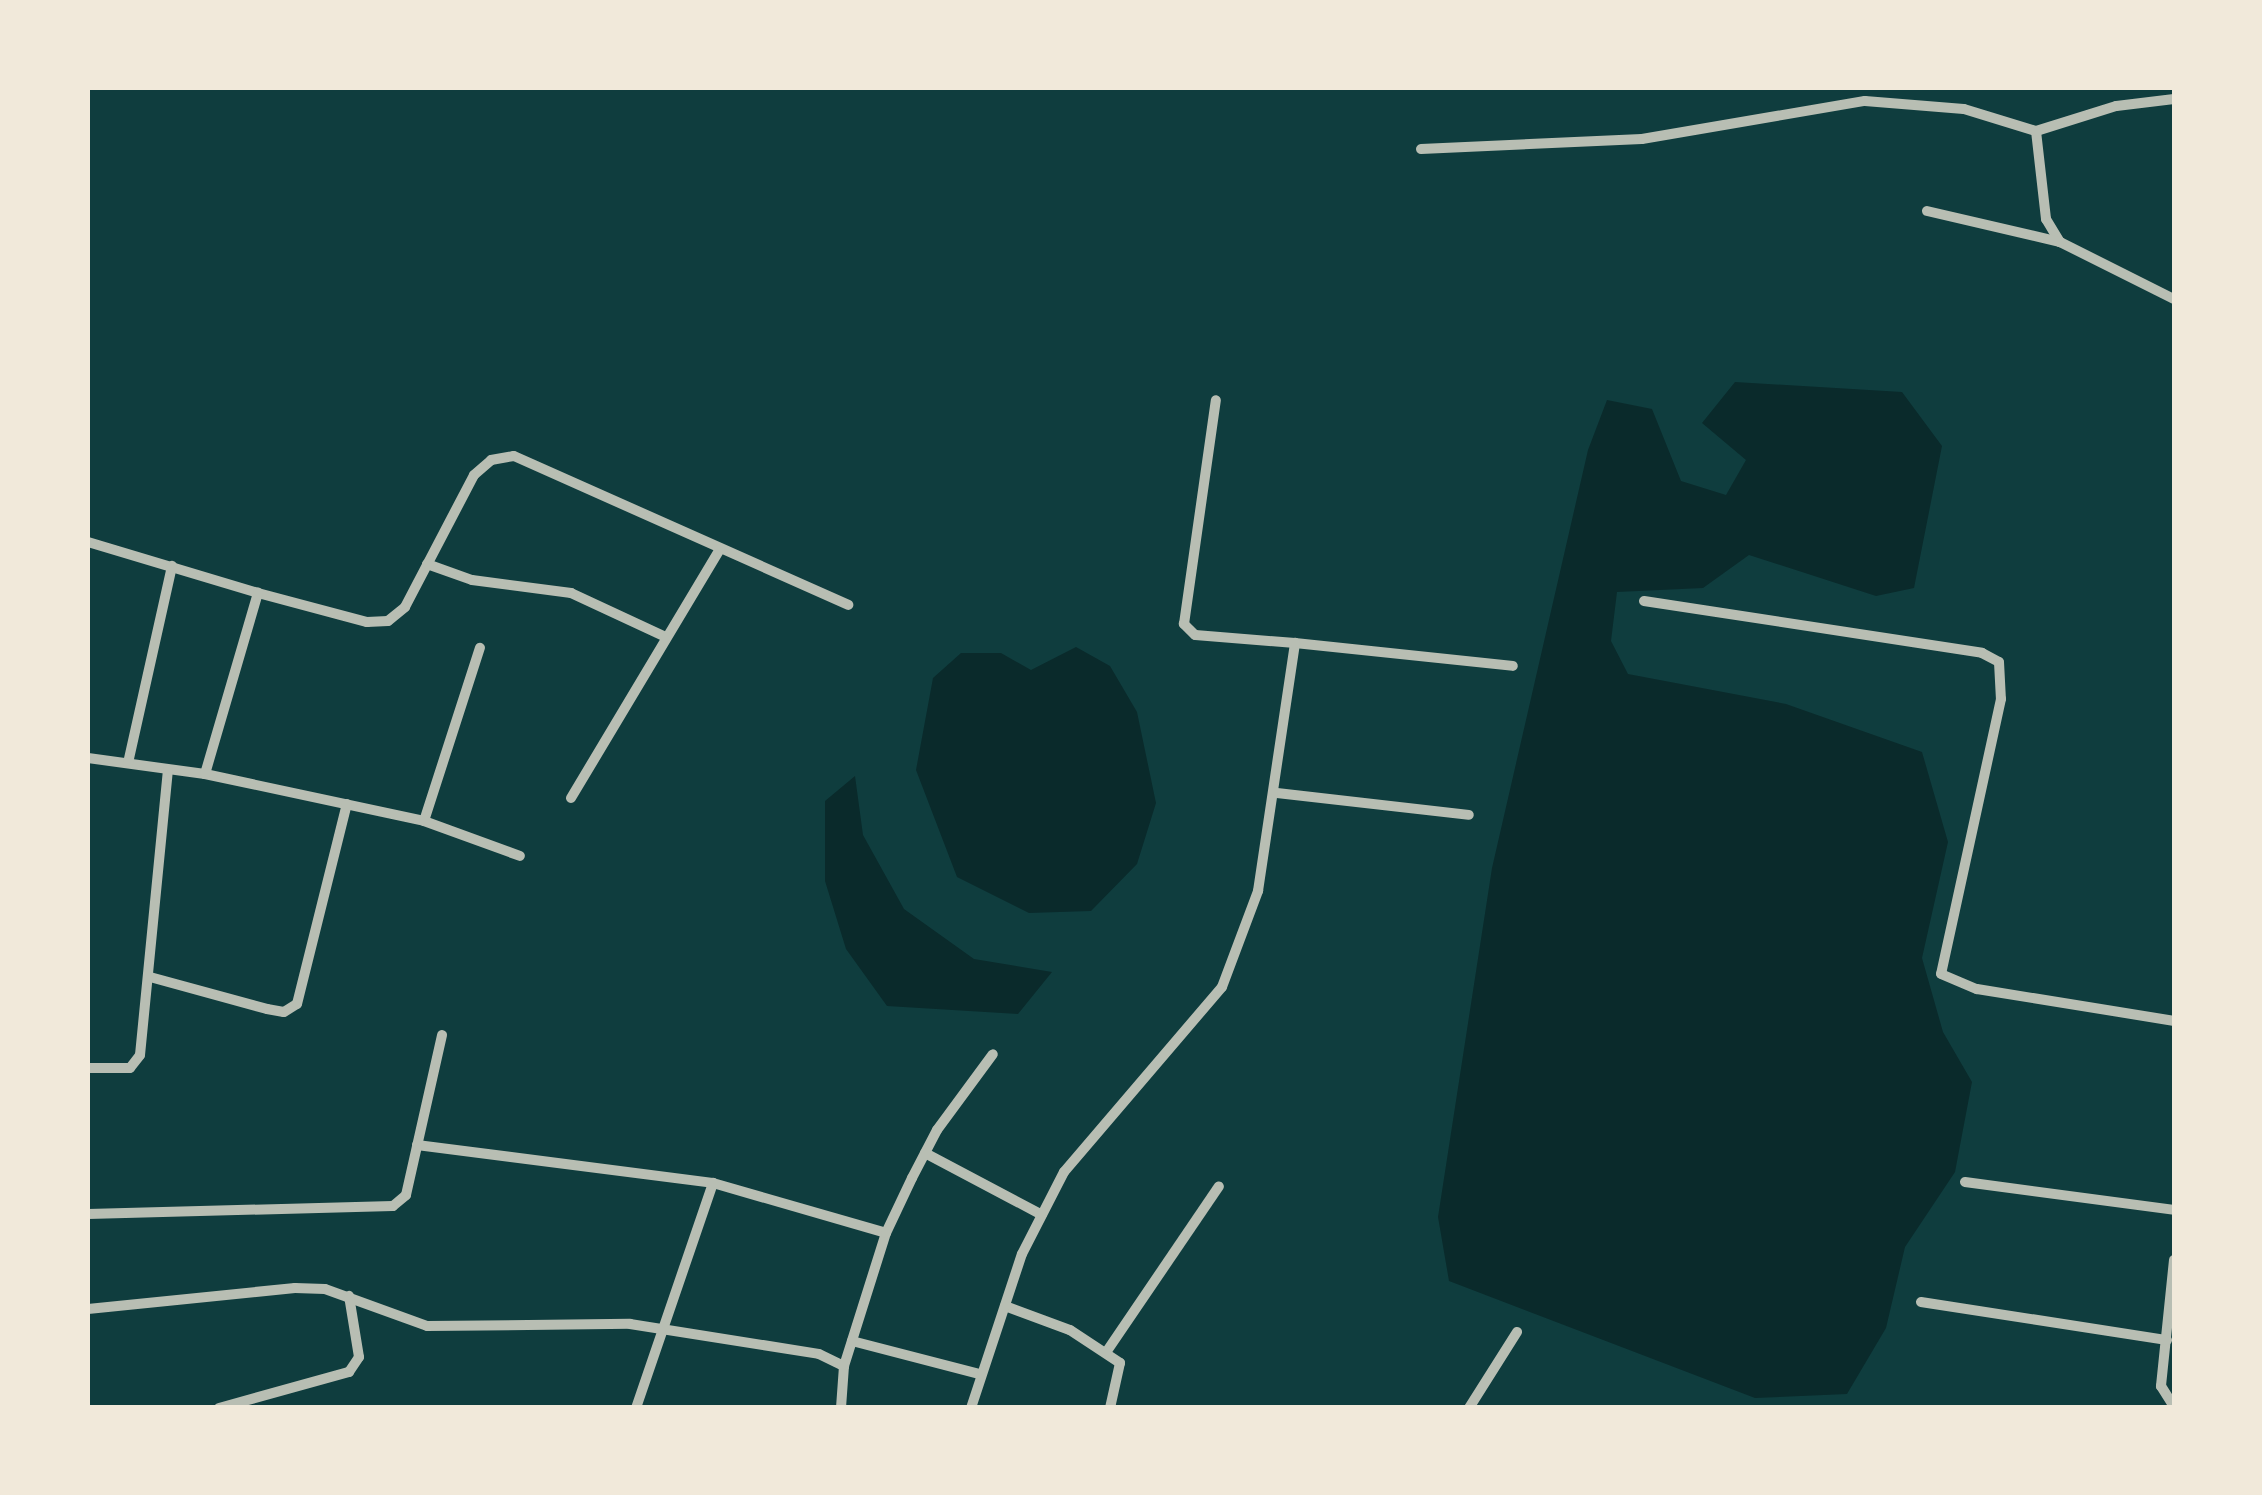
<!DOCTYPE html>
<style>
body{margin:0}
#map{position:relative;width:2262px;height:1495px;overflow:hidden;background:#0f3d3e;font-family:Ubuntu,sans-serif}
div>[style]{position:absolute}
.water>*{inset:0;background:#0a2a2b}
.minor>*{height:10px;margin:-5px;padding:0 5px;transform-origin:5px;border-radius:5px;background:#b8beb3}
span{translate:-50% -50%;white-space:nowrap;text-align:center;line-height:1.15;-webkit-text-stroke:8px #f1e9da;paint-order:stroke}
.frame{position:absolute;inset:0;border:90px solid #f1e9da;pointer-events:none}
</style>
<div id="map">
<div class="water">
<div style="clip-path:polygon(1735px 382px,1902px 392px,1942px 446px,1914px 588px,1876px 596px,1749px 555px,1703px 588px,1617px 592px,1611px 641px,1628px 674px,1786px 704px,1922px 752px,1948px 842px,1922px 958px,1943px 1032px,1972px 1082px,1955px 1172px,1905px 1247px,1886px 1328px,1847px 1394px,1755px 1398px,1449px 1281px,1438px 1217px,1492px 868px,1588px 450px,1607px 400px,1652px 409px,1681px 481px,1726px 495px,1746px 460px,1702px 423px)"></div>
<div style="clip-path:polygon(1076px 647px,1110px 666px,1137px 712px,1156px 803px,1137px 864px,1091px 911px,1029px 913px,957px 877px,916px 770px,933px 678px,961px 653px,1001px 653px,1031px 670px)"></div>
<div style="clip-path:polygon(855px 776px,863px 835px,904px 909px,974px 959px,1052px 972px,1018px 1014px,887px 1006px,846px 949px,825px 881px,825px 801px)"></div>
</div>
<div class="minor">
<div style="left:2174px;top:99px;width:58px;rotate:173.1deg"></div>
<div style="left:2116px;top:106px;width:84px;rotate:162.6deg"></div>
<div style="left:2036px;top:131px;width:89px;rotate:83.5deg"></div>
<div style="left:2046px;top:219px;width:27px;rotate:59deg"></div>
<div style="left:2060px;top:242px;width:127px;rotate:26.6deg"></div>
<div style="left:1421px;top:149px;width:221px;rotate:-2.6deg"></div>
<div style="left:1642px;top:139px;width:226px;rotate:-9.7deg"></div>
<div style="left:1865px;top:101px;width:99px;rotate:4.6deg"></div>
<div style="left:1964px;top:109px;width:75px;rotate:17deg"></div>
<div style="left:1927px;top:211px;width:137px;rotate:13.1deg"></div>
<div style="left:88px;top:542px;width:177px;rotate:16.7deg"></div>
<div style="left:258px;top:593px;width:113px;rotate:14.9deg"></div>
<div style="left:367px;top:622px;width:21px;rotate:-3deg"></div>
<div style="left:388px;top:621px;width:22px;rotate:-39deg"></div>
<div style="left:405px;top:607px;width:149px;rotate:-62.4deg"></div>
<div style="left:474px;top:475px;width:23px;rotate:-41deg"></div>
<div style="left:491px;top:460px;width:23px;rotate:-10deg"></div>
<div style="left:514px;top:456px;width:366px;rotate:24deg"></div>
<div style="left:427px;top:564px;width:48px;rotate:19.6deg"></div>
<div style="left:472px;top:580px;width:100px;rotate:7.5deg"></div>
<div style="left:571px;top:593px;width:105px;rotate:24.9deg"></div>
<div style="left:1644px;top:601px;width:342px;rotate:8.7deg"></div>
<div style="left:1982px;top:653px;width:19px;rotate:28deg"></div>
<div style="left:1999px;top:662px;width:37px;rotate:87deg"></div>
<div style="left:2001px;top:699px;width:281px;rotate:102.3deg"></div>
<div style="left:1941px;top:974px;width:39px;rotate:23deg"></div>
<div style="left:1977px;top:989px;width:200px;rotate:9.2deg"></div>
<div style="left:1295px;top:643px;width:219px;rotate:6deg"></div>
<div style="left:88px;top:758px;width:118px;rotate:7.8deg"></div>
<div style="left:205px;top:774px;width:224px;rotate:12.1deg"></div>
<div style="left:424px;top:821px;width:102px;rotate:20deg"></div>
<div style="left:128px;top:763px;width:202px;rotate:-77.4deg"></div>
<div style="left:205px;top:774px;width:189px;rotate:-73.7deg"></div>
<div style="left:1277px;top:793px;width:193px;rotate:6.5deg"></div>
<div style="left:571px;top:798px;width:290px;rotate:-59.1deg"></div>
<div style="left:424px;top:821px;width:182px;rotate:-72.1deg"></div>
<div style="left:150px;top:977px;width:121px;rotate:15.3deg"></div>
<div style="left:267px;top:1009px;width:17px;rotate:10deg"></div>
<div style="left:284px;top:1012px;width:15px;rotate:-32deg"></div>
<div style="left:297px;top:1004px;width:206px;rotate:-76deg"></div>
<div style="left:88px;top:1068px;width:42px"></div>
<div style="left:130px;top:1068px;width:16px;rotate:-52deg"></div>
<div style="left:140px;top:1055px;width:286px;rotate:-84.4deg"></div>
<div style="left:417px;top:1145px;width:298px;rotate:7.3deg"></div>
<div style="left:713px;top:1183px;width:180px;rotate:16.1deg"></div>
<div style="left:925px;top:1153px;width:132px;rotate:27.9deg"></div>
<div style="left:1965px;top:1182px;width:211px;rotate:7.6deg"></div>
<div style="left:88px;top:1214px;width:305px;rotate:-1.5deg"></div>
<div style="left:393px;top:1206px;width:17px;rotate:-40deg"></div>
<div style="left:406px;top:1195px;width:164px;rotate:-77.3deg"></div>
<div style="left:2174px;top:1260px;width:127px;rotate:95.9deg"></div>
<div style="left:2161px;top:1386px;width:25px;rotate:58deg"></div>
<div style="left:1921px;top:1302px;width:249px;rotate:8.8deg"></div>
<div style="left:1005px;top:1306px;width:69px;rotate:20.3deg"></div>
<div style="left:1070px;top:1330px;width:60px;rotate:33.4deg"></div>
<div style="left:1120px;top:1363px;width:46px;rotate:102.5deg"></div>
<div style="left:88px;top:1309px;width:208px;rotate:-5.8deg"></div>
<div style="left:295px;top:1288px;width:30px;rotate:2deg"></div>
<div style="left:325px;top:1289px;width:109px;rotate:19.9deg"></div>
<div style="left:427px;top:1326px;width:203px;rotate:-0.6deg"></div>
<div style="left:630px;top:1324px;width:191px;rotate:9deg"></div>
<div style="left:819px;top:1354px;width:28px;rotate:26deg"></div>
<div style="left:844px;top:1366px;width:42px;rotate:94.1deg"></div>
<div style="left:852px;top:1341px;width:132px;rotate:14.5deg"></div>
<div style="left:1107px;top:1351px;width:199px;rotate:-55.8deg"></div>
<div style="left:844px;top:1366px;width:139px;rotate:-72.5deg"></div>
<div style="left:886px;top:1233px;width:61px;rotate:-64.7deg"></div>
<div style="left:912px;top:1178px;width:54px;rotate:-62.5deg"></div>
<div style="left:937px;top:1130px;width:94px;rotate:-53.6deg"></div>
<div style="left:219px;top:1408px;width:135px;rotate:-15.5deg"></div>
<div style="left:349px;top:1372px;width:18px;rotate:-56deg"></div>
<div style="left:359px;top:1357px;width:62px;rotate:-99.3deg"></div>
<div style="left:636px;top:1408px;width:238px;rotate:-71.1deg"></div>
<div style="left:971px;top:1408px;width:162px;rotate:-71.7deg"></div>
<div style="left:1022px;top:1254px;width:92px;rotate:-62.9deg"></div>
<div style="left:1064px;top:1172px;width:243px;rotate:-49.5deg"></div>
<div style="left:1222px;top:987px;width:103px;rotate:-69.4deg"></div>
<div style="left:1258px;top:891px;width:251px;rotate:-81.5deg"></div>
<div style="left:1295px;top:643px;width:100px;rotate:-175.4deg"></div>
<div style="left:1195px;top:635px;width:16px;rotate:-135deg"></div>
<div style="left:1184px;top:624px;width:226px;rotate:-81.9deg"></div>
<div style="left:1469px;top:1408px;width:90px;rotate:-57.7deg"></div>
</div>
<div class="frame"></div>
</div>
